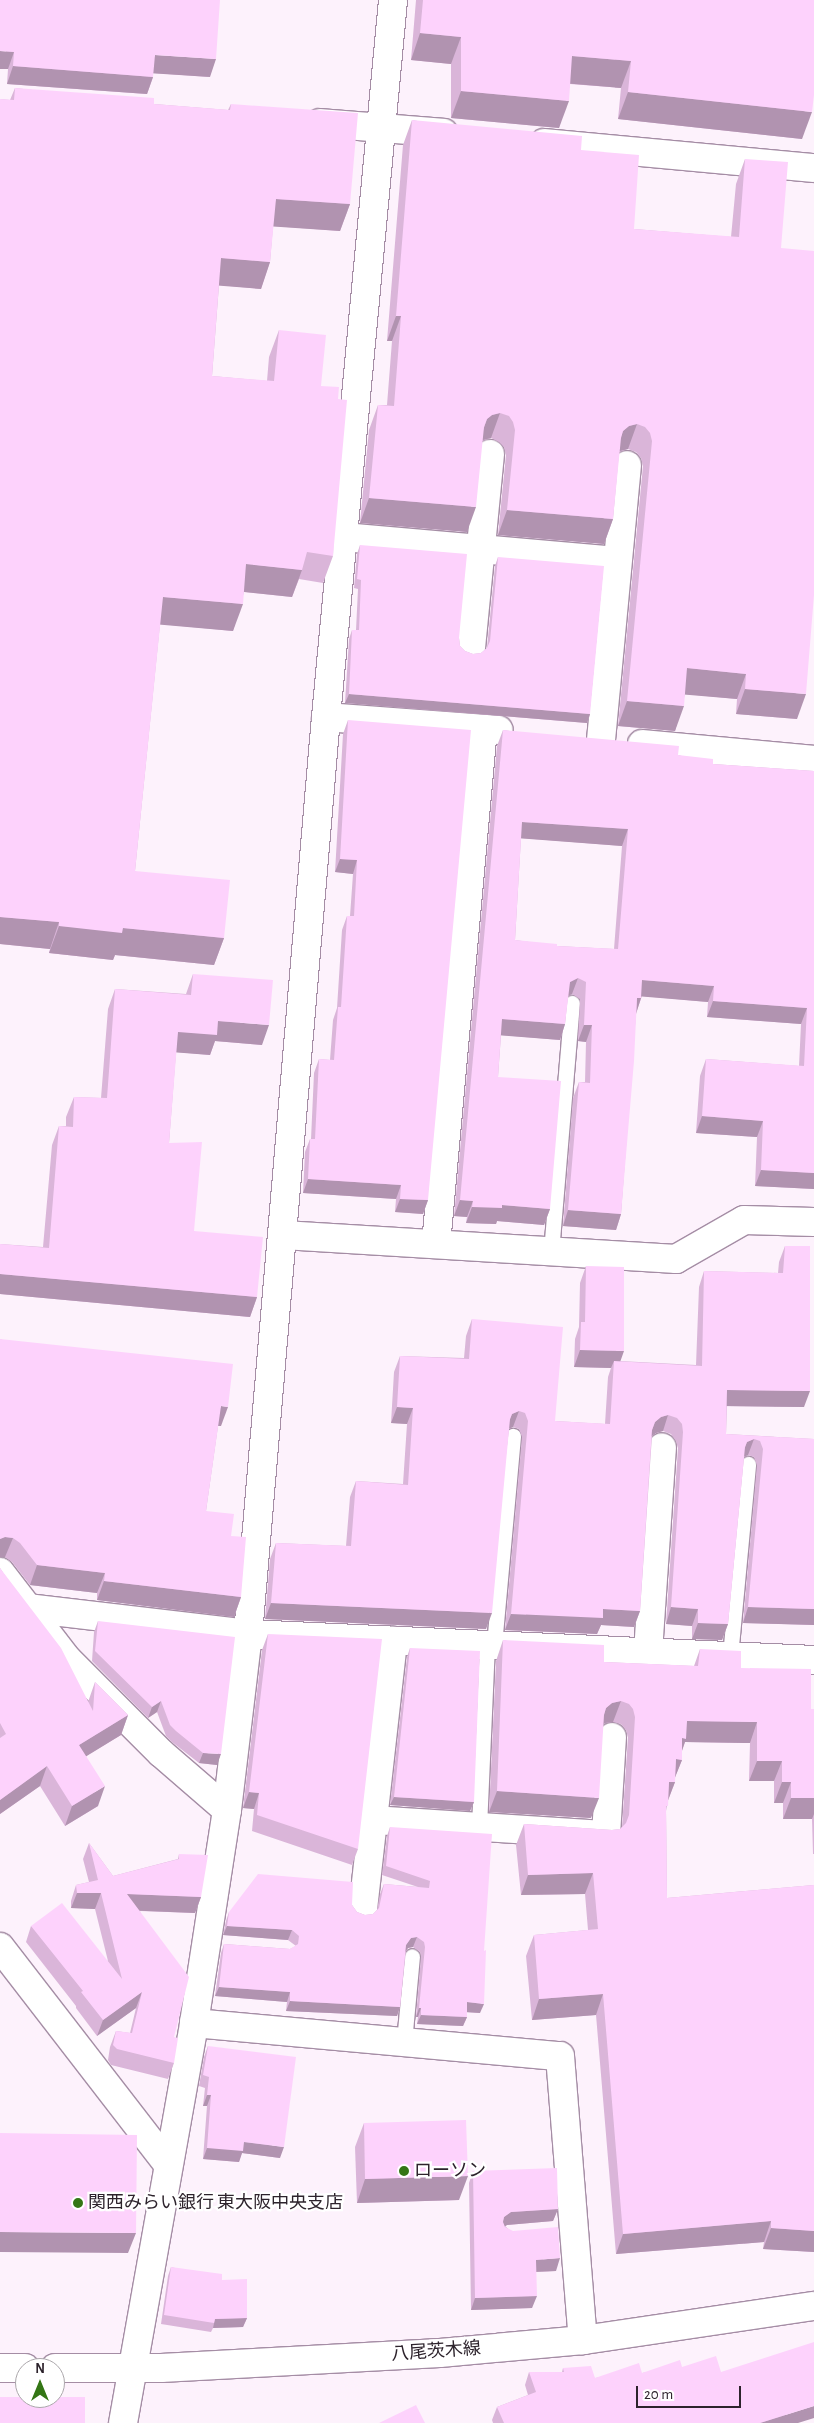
<!DOCTYPE html>
<meta charset="utf-8">
<style>
body{margin:0}
#map{position:relative;width:814px;height:2423px;overflow:hidden;background:#fdf2fc;font-family:"Alegreya Sans","Noto Sans JP",sans-serif}
div>[style]{position:absolute}
.roads{filter:drop-shadow(1px 0 #a58da5) drop-shadow(-1px 0 #a58da5) drop-shadow(0 1px #a58da5) drop-shadow(0 -1px #a58da5)}
.lane>*{height:15px;margin:-7.5px;padding:0 7.5px;transform-origin:7.5px;border-radius:7.5px;background:#fff}
.street>*{height:28px;margin:-14px;padding:0 14px;transform-origin:14px;border-radius:14px;background:#fff}
.primary>*{height:28px;margin:-14px;padding:0 14px;transform-origin:14px;border-radius:14px;background:#fff}
.wall>*{inset:0;background:#dab5d9}
.shaded-wall>*{inset:0;background:#b193b0}
.building>*{inset:0;background:#fdd2fc}
.dots>*{width:14px;height:14px;translate:-50% -50%;box-sizing:border-box;border:2px solid #fff;border-radius:50%}
span{translate:-50% -50%;white-space:nowrap;text-align:center;line-height:1.15;-webkit-text-stroke:4.5px #fff;paint-order:stroke}
.poi-label{font-size:18px;color:#2d232c}
.left{translate:0 -50%;text-align:left}
.street-label{font-size:18px;color:#2d232c}
.north{position:absolute;left:15px;top:2358px;width:50px;height:50px;box-sizing:border-box;background:#fff;border:1px solid #aba7ab;border-radius:50%;rotate:0deg;font-size:14px;font-weight:700;line-height:20px;text-align:center;color:#2d232c}
.north::after{content:'';display:block;margin:auto;width:18px;height:22px;background:#347615;clip-path:polygon(50% 0,100% 100%,50% 72%,0 100%)}
.scale{position:absolute;left:636px;top:2386px;width:105px;height:22px;box-sizing:border-box;border:2px solid #2d232c;border-top:0;padding-left:6px;font-size:15px;line-height:18px;white-space:nowrap;color:#2d232c;-webkit-text-stroke:4px #fff;paint-order:stroke}
</style>
<div id="map">
<div class="roads">
<div class="lane">
<div style="left:551px;top:1252px;width:250px;rotate:-85.2deg"></div>
<div style="left:494px;top:1645px;width:210px;rotate:-84.8deg"></div>
<div style="left:730px;top:1656px;width:193px;rotate:-84.6deg"></div>
<div style="left:479px;top:1827px;width:182px;rotate:-87.5deg"></div>
<div style="left:404px;top:2042px;width:86px;rotate:-84.7deg"></div>
</div>
<div class="street">
<div style="left:320px;top:123px;width:124px;rotate:4.6deg"></div>
<div style="left:544px;top:143px;width:271px;rotate:5.3deg"></div>
<div style="left:343px;top:537px;width:275px;rotate:5deg"></div>
<div style="left:471px;top:648px;width:195px;rotate:-84.4deg"></div>
<div style="left:326px;top:717px;width:173px;rotate:4.3deg"></div>
<div style="left:601px;top:740px;width:276px;rotate:-84.6deg"></div>
<div style="left:642px;top:744px;width:173px;rotate:5.3deg"></div>
<div style="left:283px;top:1235px;width:394px;rotate:3.5deg"></div>
<div style="left:676px;top:1259px;width:78px;rotate:-29.8deg"></div>
<div style="left:744px;top:1220px;width:70px;rotate:1.6deg"></div>
<div style="left:436px;top:1244px;width:517px;rotate:-84.79deg"></div>
<div style="left:0;top:1572px;width:110px;rotate:52.4deg"></div>
<div style="left:67px;top:1659px;width:133px;rotate:45deg"></div>
<div style="left:161px;top:1753px;width:87px;rotate:40.8deg"></div>
<div style="left:27px;top:1608px;width:223px;rotate:6.7deg"></div>
<div style="left:248px;top:1634px;width:567px;rotate:2.63deg"></div>
<div style="left:648px;top:1652px;width:205px;rotate:-86.1deg"></div>
<div style="left:374px;top:1820px;width:232px;rotate:3.7deg"></div>
<div style="left:606px;top:1835px;width:98px;rotate:-86.5deg"></div>
<div style="left:363px;top:1909px;width:270px;rotate:-83.6deg"></div>
<div style="left:0;top:1947px;width:274px;rotate:52.3deg"></div>
<div style="left:194px;top:2023px;width:367px;rotate:5.2deg"></div>
<div style="left:560px;top:2056px;width:285px;rotate:85.4deg"></div>
<div style="left:123px;top:2423px;width:406px;rotate:-79.9deg"></div>
<div style="left:194px;top:2023px;width:216px;rotate:-81.2deg"></div>
<div style="left:227px;top:1810px;width:177px;rotate:-83.2deg"></div>
<div style="left:248px;top:1634px;width:920px;rotate:-85.14deg"></div>
<div style="left:326px;top:717px;width:720px;rotate:-84.66deg"></div>
</div>
<div class="primary">
<div style="left:0;top:2368px;width:25px"></div>
<div style="left:55px;top:2368px;width:106px"></div>
<div style="left:161px;top:2368px;width:279px;rotate:-3.1deg"></div>
<div style="left:440px;top:2353px;width:144px;rotate:-5.2deg"></div>
<div style="left:583px;top:2340px;width:233px;rotate:-8.4deg"></div>
</div>
</div>
<div class="wall">
<div style="clip-path:polygon(0 0,210px 77px,153px 73px,153px 77px,147px 94px,7px 84px,8px 69px)"></div>
<div style="clip-path:polygon(416px 0,814px 0,802px 139px,618px 119px,621px 88px,570px 84px,559px 128px,451px 118px,451px 64px,411px 60px)"></div>
<div style="clip-path:polygon(15px 88px,154px 104px,228px 110px,231px 104px,350px 204px,340px 231px,273px 226px,270px 262px,261px 289px,219px 285px,212px 376px,267px 381px,269px 357px,279px 330px,321px 386px,338px 399px,333px 556px,323px 583px,299px 579px,292px 597px,244px 592px,233px 631px,160px 624px,135px 871px,224px 938px,214px 965px,115px 955px,113px 960px,49px 953px,50px 949px,0 944px,0 99px,10px 100px)"></div>
<div style="clip-path:polygon(412px 120px,581px 150px,634px 229px,731px 237px,736px 184px,745px 159px,781px 248px,797px 719px,736px 714px,737px 699px,685px 694px,675px 731px,618px 726px,643px 466px,641px 458px,636px 452px,628px 449px,619px 452px,613px 519px,604px 544px,498px 535px,506px 455px,504px 447px,499px 442px,491px 438px,482px 441px,467px 532px,360px 523px,369px 430px,378px 405px,387px 405px,392px 341px,387px 341px,403px 145px)"></div>
<div style="clip-path:polygon(360px 545px,459px 638px,460px 646px,465px 651px,473px 654px,481px 653px,487px 648px,495px 566px,498px 557px,590px 714px,587px 723px,345px 703px,349px 639px,352px 630px,356px 630px,358px 589px,354px 588px,357px 554px)"></div>
<div style="clip-path:polygon(348px 720px,428px 1200px,423px 1214px,395px 1212px,396px 1199px,303px 1193px,305px 1152px,310px 1139px,311px 1139px,314px 1073px,319px 1059px,330px 1060px,333px 1020px,337px 1008px,342px 930px,347px 916px,350px 916px,353px 874px,335px 872px,343px 734px)"></div>
<div style="clip-path:polygon(evenodd,503px 730px,678px 755px,713px 764px,814px 771px,814px 1189px,755px 1186px,757px 1137px,696px 1133px,700px 1076px,706px 1059px,799px 1066px,801px 1024px,707px 1017px,708px 1002px,642px 996px,636px 1013px,621px 1214px,616px 1230px,563px 1226px,573px 1098px,579px 1082px,585px 1082px,586px 1042px,578px 1041px,580px 999px,572px 994px,568px 996px,565px 1024px,560px 1040px,501px 1035px,498px 1077px,550px 1209px,544px 1225px,497px 1221px,496px 1224px,466px 1223px,467px 1217px,454px 1216px,497px 746px,503px 730px,521px 838px,622px 846px,614px 949px,557px 946px,515px 940px,521px 838px)"></div>
<div style="clip-path:polygon(193px 974px,262px 1045px,215px 1041px,210px 1055px,176px 1052px,169px 1143px,194px 1231px,257px 1297px,250px 1317px,0 1294px,0 1244px,43px 1247px,52px 1145px,59px 1126px,66px 1126px,66px 1117px,74px 1097px,101px 1098px,108px 1009px,115px 989px,186px 994px)"></div>
<div style="clip-path:polygon(785px 1246px,804px 1407px,727px 1406px,726px 1434px,814px 1439px,814px 1625px,743px 1623px,757px 1465px,754px 1457px,748px 1455px,744px 1457px,728px 1624px,722px 1640px,692px 1639px,692px 1626px,666px 1624px,678px 1448px,676px 1441px,671px 1434px,663px 1431px,656px 1433px,652px 1436px,640px 1611px,634px 1627px,601px 1625px,597px 1634px,505px 1630px,522px 1437px,519px 1429px,513px 1427px,509px 1429px,486px 1629px,265px 1619px,270px 1559px,276px 1543px,346px 1546px,350px 1497px,356px 1481px,403px 1484px,407px 1424px,391px 1423px,394px 1372px,400px 1356px,464px 1358px,466px 1336px,472px 1319px,555px 1421px,605px 1424px,608px 1377px,611px 1368px,574px 1367px,575px 1339px,579px 1327px,580px 1283px,586px 1266px,620px 1361px,696px 1365px,699px 1287px,704px 1271px,778px 1273px,779px 1262px)"></div>
<div style="clip-path:polygon(0 1339px,221px 1426px,218px 1426px,206px 1511px,231px 1536px,241px 1597px,234px 1617px,97px 1600px,97px 1593px,30px 1585px,12px 1562px,5px 1557px,0 1557px)"></div>
<div style="clip-path:polygon(0 1568px,88px 1702px,95px 1682px,128px 1715px,121px 1735px,86px 1756px,98px 1806px,65px 1826px,40px 1786px,0 1814px)"></div>
<div style="clip-path:polygon(98px 1621px,217px 1765px,199px 1763px,172px 1742px,166px 1736px,157px 1712px,148px 1718px,92px 1661px,94px 1632px)"></div>
<div style="clip-path:polygon(268px 1634px,358px 1849px,352px 1865px,252px 1831px,254px 1809px,243px 1808px,262px 1650px)"></div>
<div style="clip-path:polygon(503px 1640px,604px 1662px,694px 1666px,700px 1649px,741px 1668px,811px 1709px,814px 1709px,814px 1854px,813px 1854px,812px 1819px,783px 1819px,783px 1803px,774px 1803px,774px 1781px,749px 1781px,750px 1743px,685px 1742px,682px 1751px,682px 1760px,675px 1777px,675px 1782px,668px 1800px,666px 1811px,667px 1898px,814px 1885px,814px 2252px,763px 2249px,764px 2242px,616px 2254px,596px 2015px,532px 2020px,526px 1956px,534px 1935px,588px 1930px,585px 1894px,521px 1895px,516px 1845px,524px 1824px,612px 1830px,620px 1829px,622px 1827px,628px 1737px,626px 1730px,621px 1724px,613px 1722px,605px 1723px,603px 1724px,591px 1818px,489px 1812px,496px 1661px)"></div>
<div style="clip-path:polygon(410px 1648px,474px 1802px,470px 1811px,390px 1805px,407px 1657px)"></div>
<div style="clip-path:polygon(390px 1827px,484px 1951px,480px 2013px,467px 2012px,467px 2017px,463px 2026px,417px 2024px,418px 2017px,416px 2017px,421px 1956px,420px 1952px,413px 1947px,408px 1948px,406px 1951px,400px 2007px,397px 2016px,286px 2011px,287px 2002px,215px 1996px,221px 1953px,224px 1944px,290px 1949px,296px 1946px,288px 1940px,223px 1935px,226px 1921px,229px 1912px,352px 1905px,357px 1912px,365px 1915px,373px 1914px,377px 1910px,380px 1894px,384px 1884px,418px 1887px,382px 1875px,387px 1836px)"></div>
<div style="clip-path:polygon(89px 1843px,113px 1876px,178px 1859px,179px 1854px,201px 1897px,195px 1913px,140px 1911px,174px 2037px,174px 2063px,168px 2079px,111px 2065px,108px 2060px,110px 2047px,116px 2031px,130px 2033px,136px 2008px,97px 2036px,76px 2008px,76px 2006px,26px 1942px,31px 1926px,108px 1961px,95px 1909px,71px 1908px,71px 1901px,76px 1885px,89px 1882px,83px 1859px)"></div>
<div style="clip-path:polygon(208px 2046px,280px 2158px,242px 2153px,239px 2162px,203px 2159px,207px 2106px,203px 2106px,205px 2088px,199px 2086px,204px 2057px)"></div>
<div style="clip-path:polygon(364px 2123px,459px 2200px,357px 2203px,355px 2147px)"></div>
<div style="clip-path:polygon(473px 2171px,558px 2209px,553px 2221px,507px 2225px,505px 2226px,556px 2271px,536px 2272px,532px 2308px,471px 2310px,469px 2183px)"></div>
<div style="clip-path:polygon(171px 2267px,222px 2280px,247px 2318px,243px 2327px,213px 2328px,211px 2332px,161px 2324px,168px 2276px)"></div>
<div style="clip-path:polygon(682px 2367px,721px 2372px,798px 2423px,493px 2423px,492px 2420px,497px 2407px,528px 2395px,525px 2385px,529px 2372px,562px 2372px,563px 2368px,595px 2378px,642px 2373px)"></div>
</div>
<div class="shaded-wall">
<div style="clip-path:polygon(420px 33px,461px 37px,451px 64px,411px 60px)"></div>
<div style="clip-path:polygon(0 51px,14px 52px,8px 69px,0 69px)"></div>
<div style="clip-path:polygon(155px 55px,216px 59px,210px 77px,148px 73px)"></div>
<div style="clip-path:polygon(572px 56px,631px 61px,621px 88px,562px 83px)"></div>
<div style="clip-path:polygon(13px 66px,153px 77px,147px 94px,7px 84px)"></div>
<div style="clip-path:polygon(461px 91px,569px 101px,559px 128px,451px 118px)"></div>
<div style="clip-path:polygon(628px 92px,812px 112px,802px 139px,618px 119px)"></div>
<div style="clip-path:polygon(276px 199px,350px 204px,340px 231px,266px 226px)"></div>
<div style="clip-path:polygon(221px 258px,270px 262px,261px 289px,211px 285px)"></div>
<div style="clip-path:polygon(396px 316px,401px 316px,392px 341px,387px 341px)"></div>
<div style="clip-path:polygon(500px 413px,491px 438px,483px 440px,478px 445px,487px 419px,492px 415px)"></div>
<div style="clip-path:polygon(637px 424px,628px 449px,620px 451px,614px 456px,623px 431px,629px 426px)"></div>
<div style="clip-path:polygon(369px 498px,476px 507px,467px 532px,360px 523px)"></div>
<div style="clip-path:polygon(507px 510px,613px 519px,604px 544px,498px 535px)"></div>
<div style="clip-path:polygon(246px 564px,302px 570px,292px 597px,236px 591px)"></div>
<div style="clip-path:polygon(163px 597px,243px 604px,233px 631px,153px 624px)"></div>
<div style="clip-path:polygon(687px 668px,746px 674px,737px 699px,678px 694px)"></div>
<div style="clip-path:polygon(745px 689px,806px 694px,797px 719px,736px 714px)"></div>
<div style="clip-path:polygon(349px 694px,590px 714px,587px 723px,345px 703px)"></div>
<div style="clip-path:polygon(627px 701px,684px 706px,675px 731px,618px 726px)"></div>
<div style="clip-path:polygon(522px 822px,628px 829px,622px 846px,516px 838px)"></div>
<div style="clip-path:polygon(340px 859px,357px 860px,353px 874px,335px 872px)"></div>
<div style="clip-path:polygon(0 917px,59px 922px,50px 949px,0 944px)"></div>
<div style="clip-path:polygon(59px 926px,123px 928px,224px 938px,214px 965px,115px 955px,113px 960px,49px 953px)"></div>
<div style="clip-path:polygon(578px 978px,572px 994px,564px 998px,570px 982px)"></div>
<div style="clip-path:polygon(642px 980px,714px 986px,708px 1002px,636px 996px)"></div>
<div style="clip-path:polygon(637px 998px,641px 998px,636px 1014px)"></div>
<div style="clip-path:polygon(713px 1001px,807px 1008px,801px 1024px,707px 1017px)"></div>
<div style="clip-path:polygon(502px 1019px,565px 1024px,560px 1040px,496px 1035px)"></div>
<div style="clip-path:polygon(218px 1021px,269px 1025px,262px 1045px,215px 1041px,210px 1055px,171px 1052px,178px 1032px)"></div>
<div style="clip-path:polygon(584px 1025px,592px 1025px,586px 1042px,578px 1041px)"></div>
<div style="clip-path:polygon(702px 1116px,763px 1121px,757px 1137px,696px 1133px)"></div>
<div style="clip-path:polygon(761px 1170px,814px 1173px,814px 1189px,755px 1186px)"></div>
<div style="clip-path:polygon(308px 1179px,401px 1185px,396px 1199px,303px 1193px)"></div>
<div style="clip-path:polygon(400px 1199px,428px 1200px,423px 1214px,395px 1212px)"></div>
<div style="clip-path:polygon(460px 1200px,473px 1201px,467px 1217px,454px 1216px)"></div>
<div style="clip-path:polygon(502px 1205px,550px 1209px,544px 1225px,497px 1221px,496px 1224px,466px 1223px,472px 1207px)"></div>
<div style="clip-path:polygon(568px 1210px,621px 1214px,616px 1230px,563px 1226px)"></div>
<div style="clip-path:polygon(0 1274px,257px 1297px,250px 1317px,0 1294px)"></div>
<div style="clip-path:polygon(580px 1350px,624px 1351px,618px 1368px,614px 1361px,611px 1368px,574px 1367px)"></div>
<div style="clip-path:polygon(727px 1390px,810px 1391px,804px 1407px,721px 1406px)"></div>
<div style="clip-path:polygon(221px 1406px,228px 1407px,221px 1426px,213px 1426px)"></div>
<div style="clip-path:polygon(397px 1407px,413px 1408px,407px 1424px,391px 1423px)"></div>
<div style="clip-path:polygon(519px 1411px,513px 1427px,506px 1430px,512px 1414px)"></div>
<div style="clip-path:polygon(668px 1415px,663px 1431px,656px 1433px,649px 1438px,655px 1422px,661px 1417px)"></div>
<div style="clip-path:polygon(754px 1439px,748px 1455px,741px 1458px,747px 1442px)"></div>
<div style="clip-path:polygon(5px 1537px,13px 1538px,5px 1557px,0 1557px,0 1539px)"></div>
<div style="clip-path:polygon(37px 1565px,105px 1573px,97px 1593px,30px 1585px)"></div>
<div style="clip-path:polygon(104px 1581px,241px 1597px,234px 1617px,97px 1600px)"></div>
<div style="clip-path:polygon(271px 1603px,492px 1613px,486px 1629px,265px 1619px)"></div>
<div style="clip-path:polygon(671px 1607px,698px 1609px,692px 1626px,666px 1624px)"></div>
<div style="clip-path:polygon(748px 1607px,814px 1609px,814px 1625px,743px 1623px)"></div>
<div style="clip-path:polygon(603px 1609px,640px 1611px,634px 1627px,601px 1625px,597px 1634px,505px 1630px,511px 1614px)"></div>
<div style="clip-path:polygon(698px 1623px,728px 1624px,722px 1640px,692px 1639px)"></div>
<div style="clip-path:polygon(161px 1701px,157px 1712px,148px 1718px,152px 1707px)"></div>
<div style="clip-path:polygon(621px 1701px,613px 1722px,605px 1723px,599px 1729px,606px 1708px,612px 1703px)"></div>
<div style="clip-path:polygon(128px 1715px,121px 1735px,72px 1765px,79px 1745px)"></div>
<div style="clip-path:polygon(687px 1721px,757px 1722px,750px 1743px,685px 1742px,679px 1759px,675px 1759px)"></div>
<div style="clip-path:polygon(203px 1753px,221px 1754px,217px 1765px,199px 1763px)"></div>
<div style="clip-path:polygon(676px 1759px,682px 1760px,674px 1780px)"></div>
<div style="clip-path:polygon(757px 1761px,782px 1761px,774px 1781px,749px 1781px)"></div>
<div style="clip-path:polygon(47px 1766px,40px 1786px,0 1814px,0 1800px)"></div>
<div style="clip-path:polygon(669px 1782px,675px 1782px,667px 1803px)"></div>
<div style="clip-path:polygon(782px 1782px,791px 1782px,783px 1803px,774px 1803px)"></div>
<div style="clip-path:polygon(105px 1786px,98px 1806px,65px 1826px,72px 1806px)"></div>
<div style="clip-path:polygon(497px 1791px,599px 1798px,591px 1818px,489px 1812px)"></div>
<div style="clip-path:polygon(249px 1792px,259px 1793px,254px 1809px,243px 1808px)"></div>
<div style="clip-path:polygon(394px 1797px,474px 1802px,470px 1811px,390px 1805px)"></div>
<div style="clip-path:polygon(791px 1798px,814px 1798px,814px 1814px,812px 1819px,783px 1819px)"></div>
<div style="clip-path:polygon(593px 1873px,585px 1894px,521px 1895px,528px 1875px)"></div>
<div style="clip-path:polygon(77px 1893px,101px 1893px,95px 1909px,71px 1908px)"></div>
<div style="clip-path:polygon(127px 1894px,201px 1897px,195px 1913px,121px 1910px)"></div>
<div style="clip-path:polygon(227px 1926px,292px 1930px,288px 1940px,223px 1935px)"></div>
<div style="clip-path:polygon(417px 1937px,413px 1947px,408px 1948px,403px 1955px,406px 1945px,411px 1938px)"></div>
<div style="clip-path:polygon(219px 1987px,290px 1992px,287px 2002px,215px 1996px)"></div>
<div style="clip-path:polygon(142px 1992px,136px 2008px,97px 2036px,103px 2020px)"></div>
<div style="clip-path:polygon(603px 1994px,596px 2015px,532px 2020px,539px 1999px)"></div>
<div style="clip-path:polygon(290px 2001px,400px 2007px,397px 2016px,286px 2011px)"></div>
<div style="clip-path:polygon(467px 2002px,484px 2004px,480px 2013px,464px 2012px)"></div>
<div style="clip-path:polygon(419px 2008px,421px 2008px,418px 2017px,416px 2017px)"></div>
<div style="clip-path:polygon(421px 2015px,467px 2017px,463px 2026px,417px 2024px)"></div>
<div style="clip-path:polygon(207px 2095px,211px 2095px,207px 2106px,203px 2106px)"></div>
<div style="clip-path:polygon(244px 2142px,284px 2147px,280px 2158px,242px 2153px,239px 2162px,203px 2159px,207px 2148px)"></div>
<div style="clip-path:polygon(468px 2176px,459px 2200px,357px 2203px,365px 2179px)"></div>
<div style="clip-path:polygon(558px 2209px,553px 2221px,507px 2225px,500px 2230px,504px 2217px,511px 2212px)"></div>
<div style="clip-path:polygon(771px 2221px,764px 2242px,616px 2254px,623px 2234px)"></div>
<div style="clip-path:polygon(771px 2228px,814px 2231px,814px 2252px,763px 2249px)"></div>
<div style="clip-path:polygon(0 2232px,136px 2233px,128px 2253px,0 2252px)"></div>
<div style="clip-path:polygon(560px 2258px,556px 2271px,532px 2272px,536px 2260px)"></div>
<div style="clip-path:polygon(537px 2296px,532px 2308px,471px 2310px,475px 2298px)"></div>
<div style="clip-path:polygon(247px 2318px,243px 2327px,213px 2328px,215px 2319px)"></div>
<div style="clip-path:polygon(814px 2406px,814px 2418px,798px 2423px,760px 2423px)"></div>
</div>
<div class="building">
<div style="clip-path:polygon(0 0,220px 0,216px 59px,155px 55px,153px 77px,13px 66px,14px 52px,0 51px)"></div>
<div style="clip-path:polygon(423px 0,814px 0,814px 95px,812px 112px,628px 92px,631px 61px,572px 56px,569px 101px,461px 91px,461px 37px,420px 33px)"></div>
<div style="clip-path:polygon(15px 88px,154px 98px,154px 104px,230px 110px,231px 104px,358px 113px,350px 204px,276px 199px,270px 262px,221px 258px,212px 376px,274px 381px,279px 330px,326px 335px,321px 386px,339px 387px,338px 399px,347px 400px,333px 556px,307px 552px,302px 570px,246px 564px,243px 604px,163px 597px,135px 871px,230px 880px,224px 938px,123px 928px,122px 933px,59px 926px,59px 922px,0 917px,0 99px,14px 100px)"></div>
<div style="clip-path:polygon(412px 120px,582px 136px,581px 150px,639px 155px,634px 229px,739px 237px,745px 159px,788px 162px,781px 248px,814px 251px,814px 595px,806px 694px,745px 689px,746px 674px,687px 668px,684px 706px,627px 701px,652px 441px,650px 433px,645px 427px,637px 424px,629px 426px,623px 431px,621px 438px,613px 519px,507px 510px,515px 430px,513px 422px,509px 416px,500px 413px,492px 415px,487px 419px,484px 427px,476px 507px,369px 498px,378px 405px,394px 406px,401px 316px,396px 316px)"></div>
<div style="clip-path:polygon(360px 545px,467px 554px,459px 638px,460px 646px,465px 651px,473px 654px,481px 653px,487px 648px,490px 641px,498px 557px,604px 566px,590px 714px,349px 694px,352px 630px,359px 630px,361px 580px,357px 579px)"></div>
<div style="clip-path:polygon(348px 720px,471px 730px,428px 1200px,400px 1199px,401px 1185px,308px 1179px,310px 1139px,315px 1139px,319px 1059px,334px 1060px,338px 1007px,341px 1007px,347px 916px,354px 916px,357px 860px,340px 859px)"></div>
<div style="clip-path:polygon(evenodd,503px 730px,679px 746px,678px 755px,713px 759px,713px 764px,814px 771px,814px 1173px,761px 1170px,763px 1121px,702px 1116px,706px 1059px,804px 1066px,807px 1008px,713px 1001px,714px 986px,642px 980px,641px 998px,637px 998px,634px 1061px,621px 1214px,568px 1210px,579px 1082px,590px 1083px,592px 1025px,584px 1025px,586px 982px,578px 978px,570px 982px,565px 1024px,502px 1019px,498px 1077px,561px 1081px,550px 1209px,502px 1205px,502px 1208px,472px 1207px,473px 1201px,460px 1200px,503px 730px,522px 822px,628px 829px,618px 949px,557px 946px,557px 944px,515px 940px,522px 822px)"></div>
<div style="clip-path:polygon(193px 974px,273px 980px,269px 1025px,218px 1021px,217px 1035px,178px 1032px,169px 1143px,202px 1142px,194px 1231px,263px 1237px,257px 1297px,0 1274px,0 1244px,49px 1248px,59px 1126px,73px 1127px,74px 1097px,107px 1098px,115px 989px,191px 995px)"></div>
<div style="clip-path:polygon(785px 1246px,810px 1246px,810px 1391px,727px 1390px,726px 1434px,814px 1439px,814px 1609px,748px 1607px,763px 1449px,760px 1441px,754px 1439px,747px 1442px,745px 1447px,728px 1624px,698px 1623px,698px 1609px,671px 1607px,683px 1432px,682px 1424px,677px 1418px,668px 1415px,661px 1417px,655px 1422px,652px 1430px,640px 1611px,603px 1609px,603px 1618px,511px 1614px,528px 1421px,525px 1413px,519px 1411px,512px 1414px,510px 1419px,492px 1613px,271px 1603px,276px 1543px,351px 1546px,356px 1481px,408px 1485px,413px 1408px,397px 1407px,400px 1356px,469px 1359px,472px 1319px,563px 1327px,555px 1421px,610px 1424px,614px 1361px,702px 1366px,704px 1271px,783px 1273px)"></div>
<div style="clip-path:polygon(586px 1266px,624px 1267px,624px 1351px,580px 1350px,581px 1322px,585px 1322px)"></div>
<div style="clip-path:polygon(0 1339px,233px 1364px,228px 1407px,221px 1406px,206px 1511px,234px 1514px,231px 1536px,246px 1537px,241px 1597px,104px 1581px,105px 1573px,37px 1565px,20px 1543px,13px 1538px,5px 1537px,0 1539px)"></div>
<div style="clip-path:polygon(0 1568px,61px 1648px,93px 1711px,95px 1682px,128px 1715px,79px 1745px,105px 1786px,72px 1806px,47px 1766px,0 1800px,0 1738px,6px 1734px,0 1723px)"></div>
<div style="clip-path:polygon(98px 1621px,235px 1637px,221px 1754px,203px 1753px,176px 1731px,170px 1725px,161px 1701px,152px 1707px,95px 1651px)"></div>
<div style="clip-path:polygon(268px 1634px,382px 1639px,358px 1849px,257px 1815px,259px 1793px,249px 1792px)"></div>
<div style="clip-path:polygon(503px 1640px,604px 1645px,604px 1662px,698px 1666px,700px 1649px,741px 1651px,741px 1668px,811px 1669px,811px 1709px,814px 1709px,814px 1798px,791px 1798px,791px 1782px,782px 1782px,782px 1761px,757px 1761px,757px 1722px,687px 1721px,686px 1739px,682px 1738px,682px 1760px,676px 1759px,675px 1782px,669px 1782px,668px 1806px,666px 1806px,667px 1898px,814px 1885px,814px 2231px,771px 2228px,771px 2221px,623px 2234px,603px 1994px,539px 1999px,534px 1935px,598px 1929px,593px 1873px,528px 1875px,524px 1824px,612px 1830px,620px 1829px,626px 1823px,629px 1815px,635px 1717px,633px 1709px,629px 1704px,621px 1701px,612px 1703px,606px 1708px,604px 1715px,599px 1798px,497px 1791px)"></div>
<div style="clip-path:polygon(410px 1648px,480px 1651px,474px 1802px,394px 1797px)"></div>
<div style="clip-path:polygon(390px 1827px,492px 1834px,484px 1951px,486px 1950px,484px 2004px,467px 2002px,467px 2017px,421px 2015px,421px 2008px,419px 2008px,425px 1947px,424px 1942px,417px 1937px,411px 1938px,406px 1945px,400px 2007px,290px 2001px,290px 1992px,219px 1987px,224px 1944px,290px 1949px,298px 1944px,299px 1936px,292px 1930px,227px 1926px,229px 1912px,258px 1874px,353px 1882px,352px 1905px,357px 1912px,365px 1915px,373px 1914px,379px 1908px,384px 1884px,429px 1888px,430px 1881px,386px 1866px)"></div>
<div style="clip-path:polygon(89px 1843px,113px 1876px,179px 1859px,179px 1854px,208px 1855px,201px 1897px,127px 1894px,189px 1977px,174px 2037px,178px 2038px,174px 2063px,117px 2049px,113px 2045px,116px 2031px,132px 2033px,142px 1992px,103px 2020px,81px 1992px,83px 1991px,31px 1926px,62px 1903px,122px 1979px,101px 1893px,77px 1893px,76px 1885px,98px 1880px)"></div>
<div style="clip-path:polygon(208px 2046px,296px 2057px,284px 2147px,244px 2142px,243px 2151px,207px 2148px,211px 2095px,207px 2095px,209px 2077px,203px 2075px)"></div>
<div style="clip-path:polygon(466px 2120px,468px 2176px,365px 2179px,364px 2123px)"></div>
<div style="clip-path:polygon(0 2133px,137px 2135px,136px 2233px,0 2232px)"></div>
<div style="clip-path:polygon(557px 2168px,558px 2209px,511px 2212px,504px 2217px,503px 2222px,505px 2227px,513px 2231px,558px 2227px,560px 2258px,536px 2260px,537px 2296px,475px 2298px,473px 2171px)"></div>
<div style="clip-path:polygon(171px 2267px,222px 2274px,222px 2280px,247px 2279px,247px 2318px,215px 2319px,214px 2323px,164px 2315px)"></div>
<div style="clip-path:polygon(814px 2342px,814px 2406px,760px 2423px,504px 2423px,497px 2407px,536px 2392px,529px 2372px,564px 2372px,563px 2368px,591px 2366px,595px 2378px,639px 2363px,642px 2373px,680px 2360px,682px 2367px,716px 2356px,721px 2372px)"></div>
<div style="clip-path:polygon(0 2397px,25px 2397px,25px 2398px,55px 2398px,55px 2397px,85px 2397px,85px 2423px,0 2423px)"></div>
<div style="clip-path:polygon(416px 2405px,425px 2423px,379px 2423px)"></div>
</div>
<div class="dots">
<div style="left:404px;top:2171px;background:#347615"></div>
<div style="left:78px;top:2203px;background:#347615"></div>
</div>
<div class="poi-label">
<span class="left" style="left:414px;top:2171px">ローソン</span>
<span class="left" style="left:88px;top:2203px">関西みらい銀行 東大阪中央支店</span>
</div>
<div class="street-label">
<span style="left:436px;top:2352px;rotate:-4deg">八尾茨木線</span>
</div>
<div class="north">N</div>
<div class="scale">20 m</div>
</div>
